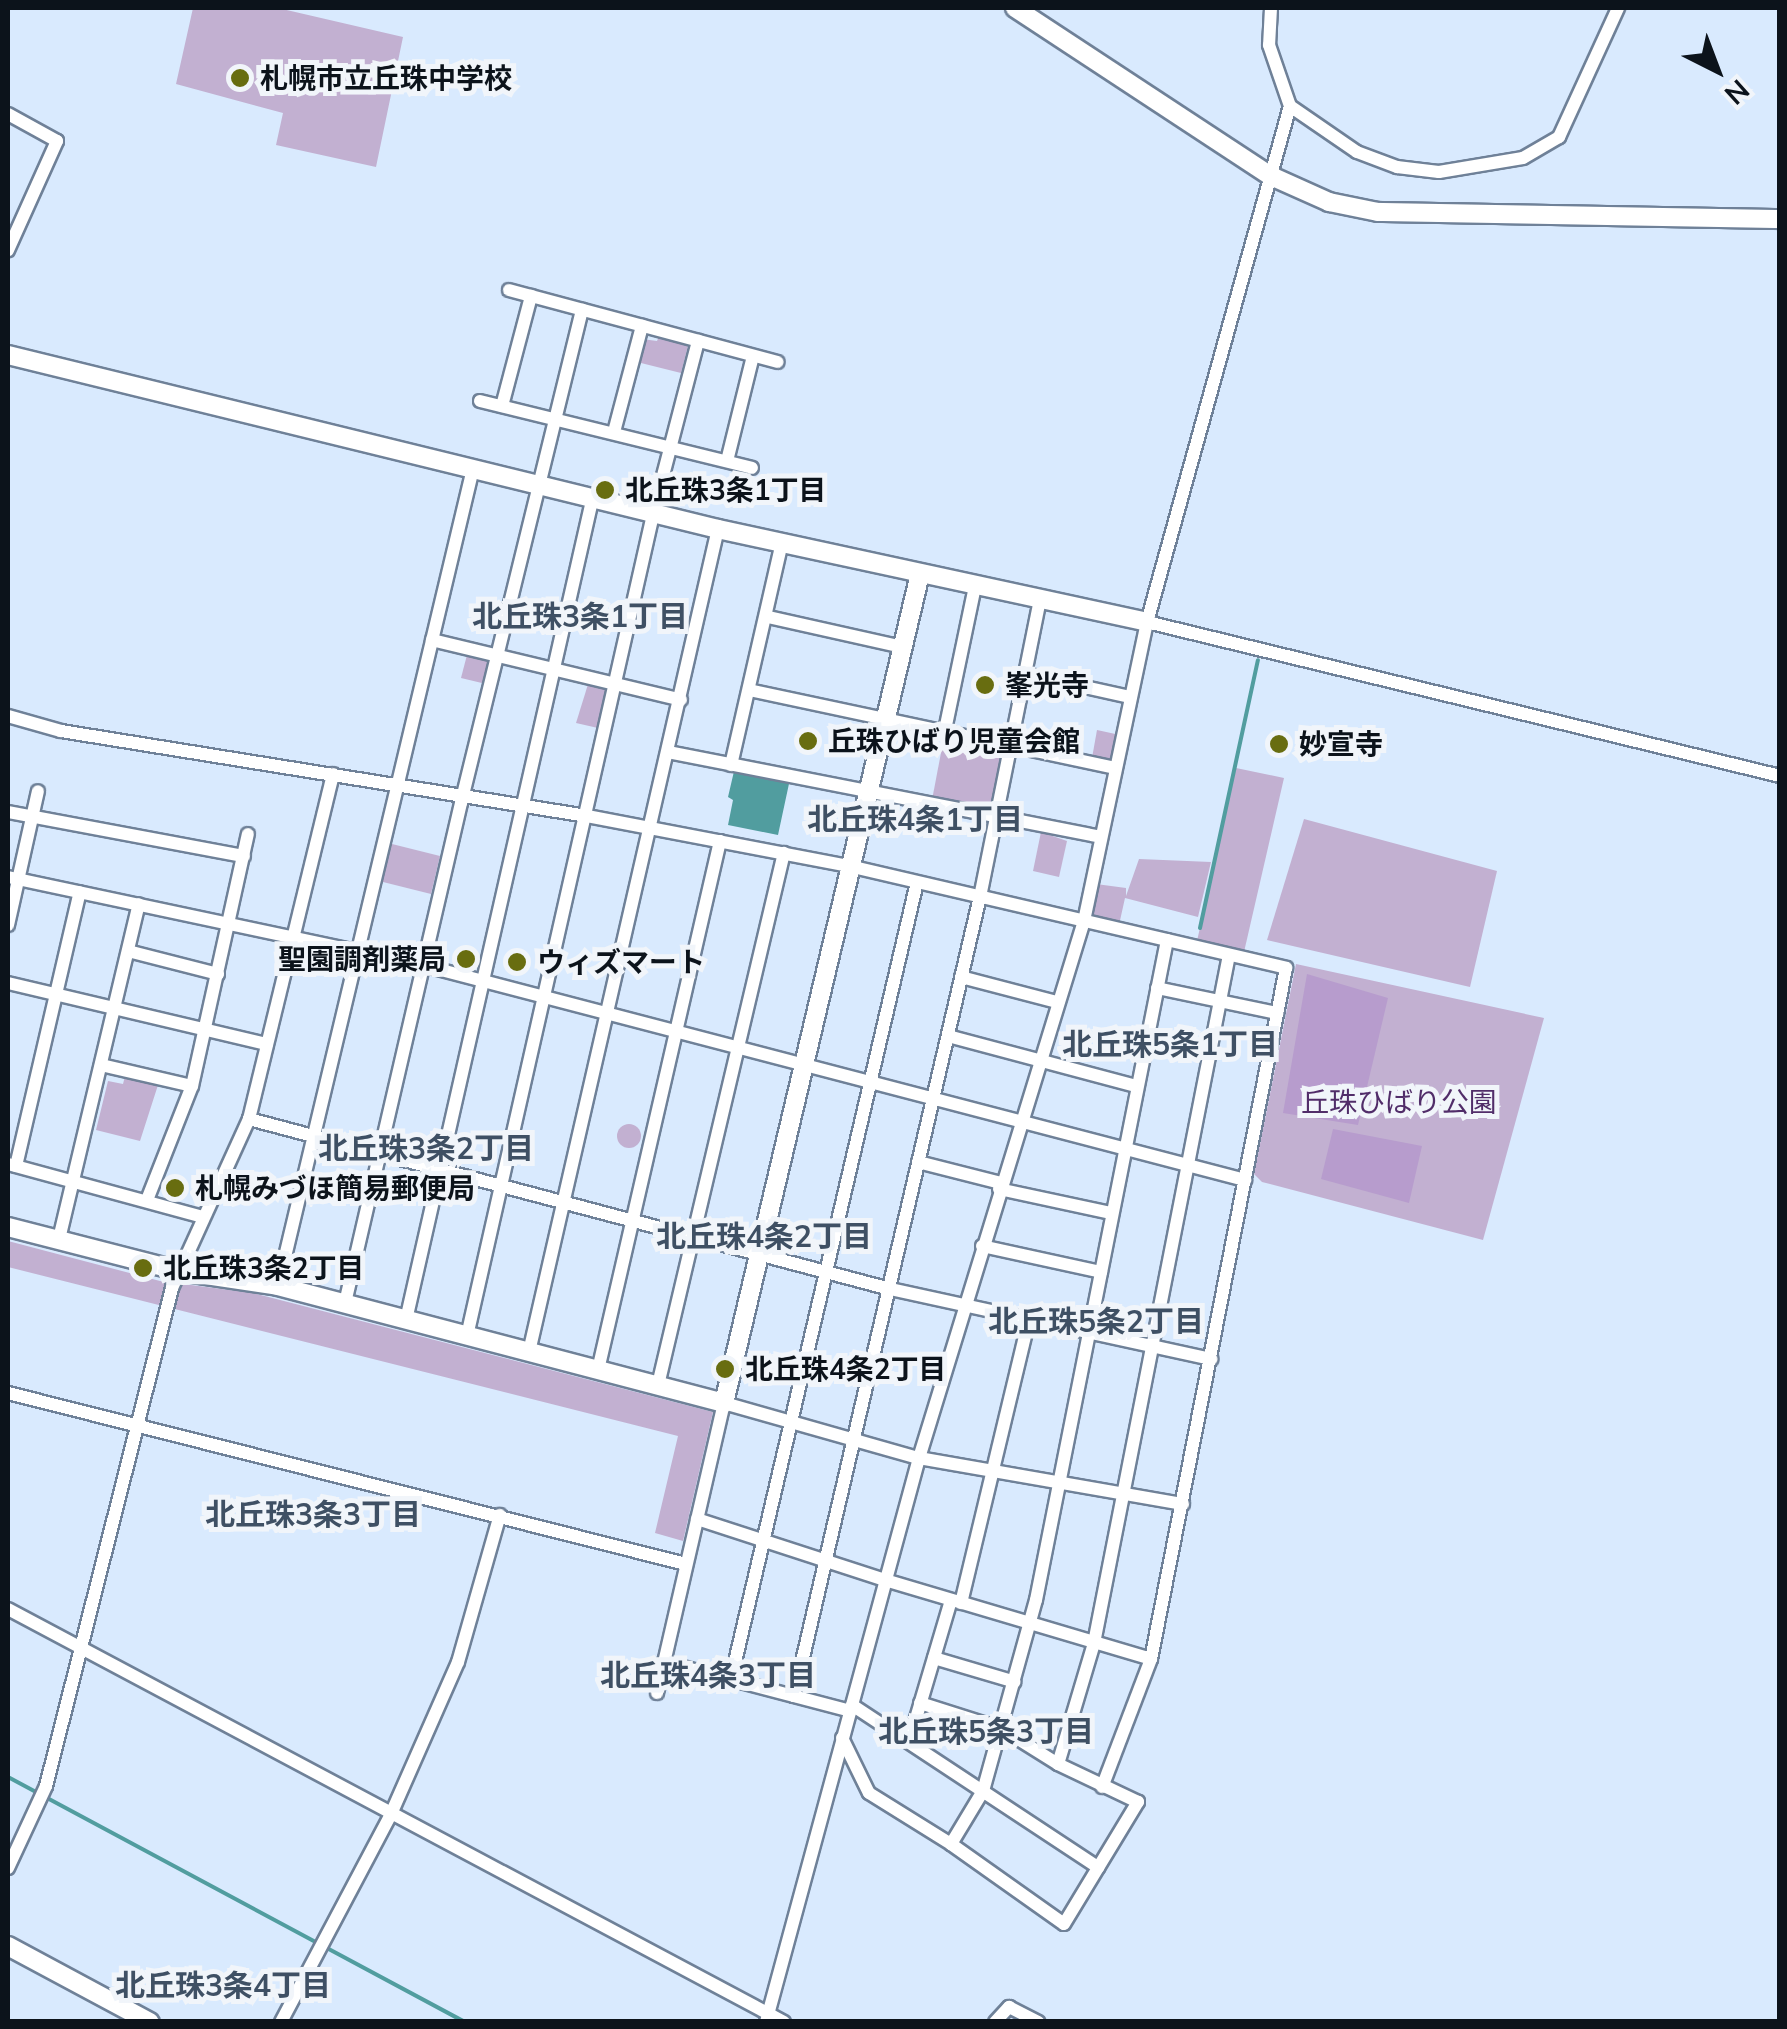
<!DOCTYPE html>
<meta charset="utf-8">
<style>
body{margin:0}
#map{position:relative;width:1787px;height:2029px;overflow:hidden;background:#d9eafe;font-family:Mulish,"Noto Sans JP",sans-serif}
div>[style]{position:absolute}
.green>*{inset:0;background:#c2b0d1}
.round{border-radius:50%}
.forest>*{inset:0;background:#b79ccd}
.water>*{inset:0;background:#519d9f}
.stream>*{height:4px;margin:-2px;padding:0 2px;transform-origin:2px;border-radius:2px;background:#519d9f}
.roads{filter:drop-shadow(2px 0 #6f8198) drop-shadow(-2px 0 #6f8198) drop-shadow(0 2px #6f8198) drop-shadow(0 -2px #6f8198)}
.street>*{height:12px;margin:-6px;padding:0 6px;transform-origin:6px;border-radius:6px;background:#fff}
.secondary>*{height:18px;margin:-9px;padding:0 9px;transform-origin:9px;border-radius:9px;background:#fff}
.dots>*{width:28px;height:28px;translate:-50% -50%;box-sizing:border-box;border:5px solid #f1f5fa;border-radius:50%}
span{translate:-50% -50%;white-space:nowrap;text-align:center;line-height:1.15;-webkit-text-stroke:10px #f1f5fa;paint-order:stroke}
.poi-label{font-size:28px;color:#0c131b;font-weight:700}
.left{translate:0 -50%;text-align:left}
.right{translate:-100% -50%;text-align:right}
.park-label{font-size:28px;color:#512d69}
.neighbourhood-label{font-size:30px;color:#3f5064;font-weight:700}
.frame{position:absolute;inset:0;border:10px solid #0c131b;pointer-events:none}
.north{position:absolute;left:1667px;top:20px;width:100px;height:100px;-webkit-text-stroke:8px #f1f5fa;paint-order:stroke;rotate:138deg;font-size:28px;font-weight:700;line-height:40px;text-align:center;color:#0c131b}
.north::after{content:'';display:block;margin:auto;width:35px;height:45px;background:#0c131b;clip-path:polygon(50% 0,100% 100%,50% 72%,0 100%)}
</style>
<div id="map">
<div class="green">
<div style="clip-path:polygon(193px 8px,278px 8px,403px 37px,376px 167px,276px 145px,283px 113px,176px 84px)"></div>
<div style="clip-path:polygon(659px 336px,688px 346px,681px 373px,637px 362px,642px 339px,657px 341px)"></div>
<div style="clip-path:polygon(468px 651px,493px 657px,486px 684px,461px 678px)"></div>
<div style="clip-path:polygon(589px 681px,609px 687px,598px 728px,576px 723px)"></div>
<div style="clip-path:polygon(1097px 730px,1120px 735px,1113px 765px,1092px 758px)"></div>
<div style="clip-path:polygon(944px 737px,1004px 752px,991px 809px,932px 800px)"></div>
<div style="clip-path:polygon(1236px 768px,1284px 778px,1244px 952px,1197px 941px)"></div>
<div style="clip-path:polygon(1304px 819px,1497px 871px,1470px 987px,1267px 940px)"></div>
<div style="clip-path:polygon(1041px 832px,1067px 841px,1059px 877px,1033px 871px)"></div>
<div style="clip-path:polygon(388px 843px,440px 856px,431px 894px,379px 881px)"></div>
<div style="clip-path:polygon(1139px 859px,1211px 862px,1198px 917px,1125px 898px,1119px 925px,1090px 917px,1096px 884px,1126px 888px,1126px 896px)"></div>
<div style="clip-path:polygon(1296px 964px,1544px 1018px,1483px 1240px,1262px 1182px,1254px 1174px)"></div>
<div style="clip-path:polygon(125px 1076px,158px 1085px,140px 1141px,96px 1130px,108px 1081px,123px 1084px)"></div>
<div class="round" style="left:617px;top:1124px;width:24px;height:24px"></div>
<div style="clip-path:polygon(8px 1241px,160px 1281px,253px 1293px,713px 1412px,683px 1541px,655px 1533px,678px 1436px,8px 1267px)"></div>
</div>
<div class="forest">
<div style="clip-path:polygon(1307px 974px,1388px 998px,1358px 1125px,1283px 1113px)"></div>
<div style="clip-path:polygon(1333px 1129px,1422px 1146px,1409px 1203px,1321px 1179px)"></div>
</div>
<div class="water">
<div style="clip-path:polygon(735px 767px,790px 779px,778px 835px,728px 825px,733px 800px,728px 797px)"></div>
</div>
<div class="stream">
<div style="left:1200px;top:928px;width:274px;rotate:-77.8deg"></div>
<div style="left:8px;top:1777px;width:349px;rotate:28.2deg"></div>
<div style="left:325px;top:1947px;width:159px;rotate:28.2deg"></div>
</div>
<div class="roads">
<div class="street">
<div style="left:1271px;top:8px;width:37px;rotate:93deg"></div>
<div style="left:1269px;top:45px;width:65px;rotate:71deg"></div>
<div style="left:8px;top:114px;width:56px;rotate:28.9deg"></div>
<div style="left:57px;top:141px;width:120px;rotate:114.2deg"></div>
<div style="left:509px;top:290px;width:278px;rotate:15deg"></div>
<div style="left:480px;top:401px;width:280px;rotate:13.8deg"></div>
<div style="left:502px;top:406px;width:114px;rotate:-75.2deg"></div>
<div style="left:614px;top:432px;width:110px;rotate:-75.2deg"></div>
<div style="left:727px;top:461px;width:108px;rotate:-76.1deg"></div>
<div style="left:768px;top:617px;width:137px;rotate:12.6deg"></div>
<div style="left:1147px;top:622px;width:651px;rotate:13.67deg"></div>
<div style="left:432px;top:640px;width:256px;rotate:13.5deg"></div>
<div style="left:1026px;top:674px;width:107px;rotate:12.5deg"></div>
<div style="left:749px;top:690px;width:374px;rotate:12deg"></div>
<div style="left:8px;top:716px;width:55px;rotate:15.8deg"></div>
<div style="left:61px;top:731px;width:533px;rotate:9.18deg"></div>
<div style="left:587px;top:816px;width:267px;rotate:10.8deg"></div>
<div style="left:849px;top:866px;width:449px;rotate:13.1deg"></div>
<div style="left:1286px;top:968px;width:704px;rotate:101.05deg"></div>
<div style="left:1151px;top:1659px;width:137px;rotate:110.9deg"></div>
<div style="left:945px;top:730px;width:147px;rotate:-78.2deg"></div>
<div style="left:668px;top:752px;width:440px;rotate:11.1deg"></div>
<div style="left:731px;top:765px;width:228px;rotate:-77.1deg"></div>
<div style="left:8px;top:812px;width:240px;rotate:10.6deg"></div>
<div style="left:8px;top:877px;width:423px;rotate:12deg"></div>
<div style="left:422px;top:965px;width:851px;rotate:14.64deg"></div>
<div style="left:8px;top:925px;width:137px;rotate:-77.4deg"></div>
<div style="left:128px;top:951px;width:93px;rotate:14.3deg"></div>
<div style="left:961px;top:977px;width:99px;rotate:14.6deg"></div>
<div style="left:8px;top:983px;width:266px;rotate:13.3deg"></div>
<div style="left:1157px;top:988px;width:123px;rotate:11.8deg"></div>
<div style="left:948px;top:1036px;width:195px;rotate:14.9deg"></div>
<div style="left:101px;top:1065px;width:93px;rotate:13deg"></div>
<div style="left:249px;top:1119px;width:663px;rotate:14.85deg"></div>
<div style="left:890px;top:1289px;width:329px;rotate:12.3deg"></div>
<div style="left:918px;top:1162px;width:86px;rotate:14.2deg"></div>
<div style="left:8px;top:1164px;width:202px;rotate:15.2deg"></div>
<div style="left:16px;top:1166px;width:281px;rotate:-76.9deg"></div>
<div style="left:999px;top:1189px;width:115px;rotate:12.1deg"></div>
<div style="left:147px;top:1200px;width:123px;rotate:-68.5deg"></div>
<div style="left:192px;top:1086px;width:258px;rotate:-77.5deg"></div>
<div style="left:59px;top:1239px;width:344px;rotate:-76.6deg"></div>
<div style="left:982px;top:1246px;width:122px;rotate:12.3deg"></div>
<div style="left:278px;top:1286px;width:840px;rotate:-76.58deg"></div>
<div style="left:345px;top:1303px;width:513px;rotate:-76.94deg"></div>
<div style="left:461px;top:803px;width:508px;rotate:-76.21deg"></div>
<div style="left:406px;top:1320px;width:845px;rotate:-77.21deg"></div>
<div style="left:467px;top:1336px;width:847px;rotate:-77.24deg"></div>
<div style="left:654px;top:510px;width:175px;rotate:-75.4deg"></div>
<div style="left:529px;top:1352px;width:844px;rotate:-77.07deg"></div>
<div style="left:598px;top:1370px;width:543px;rotate:-77.01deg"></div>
<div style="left:658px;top:1385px;width:547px;rotate:-76.68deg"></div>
<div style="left:8px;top:1393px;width:699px;rotate:14.16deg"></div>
<div style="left:697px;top:1519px;width:198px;rotate:18deg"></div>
<div style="left:885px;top:1580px;width:277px;rotate:16.5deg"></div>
<div style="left:961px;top:1603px;width:291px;rotate:-76.5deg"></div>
<div style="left:8px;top:1609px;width:879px;rotate:28.02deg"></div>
<div style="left:934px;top:1658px;width:84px;rotate:16.5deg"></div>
<div style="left:664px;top:1662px;width:193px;rotate:14.7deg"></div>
<div style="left:731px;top:1679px;width:818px;rotate:-76.86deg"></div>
<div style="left:657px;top:1693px;width:298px;rotate:-77deg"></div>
<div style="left:724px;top:1403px;width:203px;rotate:15.8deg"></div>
<div style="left:919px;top:1458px;width:268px;rotate:9.9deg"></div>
<div style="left:794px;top:1696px;width:820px;rotate:-76.9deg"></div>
<div style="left:980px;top:897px;width:304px;rotate:-78.6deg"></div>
<div style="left:852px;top:1705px;width:295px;rotate:33.4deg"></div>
<div style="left:842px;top:1738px;width:61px;rotate:63.9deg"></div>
<div style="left:869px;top:1793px;width:97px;rotate:31.9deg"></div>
<div style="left:951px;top:1844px;width:138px;rotate:35.3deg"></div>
<div style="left:1064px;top:1924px;width:143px;rotate:-58.8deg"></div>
<div style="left:1138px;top:1802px;width:89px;rotate:-154.6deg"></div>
<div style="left:1058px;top:1764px;width:66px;rotate:-148deg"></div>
<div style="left:1002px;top:1729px;width:86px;rotate:-162.4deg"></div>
<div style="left:909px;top:1742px;width:148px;rotate:-73.5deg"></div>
<div style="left:1058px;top:1764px;width:126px;rotate:-73.4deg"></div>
<div style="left:1094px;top:1643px;width:701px;rotate:-78.9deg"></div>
<div style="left:951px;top:1844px;width:62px;rotate:-58.9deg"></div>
<div style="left:983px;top:1791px;width:198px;rotate:-74.5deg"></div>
<div style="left:1036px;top:1600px;width:673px;rotate:-78.77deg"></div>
<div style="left:8px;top:1868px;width:90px;rotate:-65.1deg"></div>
<div style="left:46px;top:1786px;width:514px;rotate:-75.8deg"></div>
<div style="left:172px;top:1288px;width:186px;rotate:-65.5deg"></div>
<div style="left:249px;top:1119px;width:355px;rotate:-76.3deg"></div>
<div style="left:281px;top:2022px;width:235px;rotate:-62.1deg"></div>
<div style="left:391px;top:1814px;width:166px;rotate:-66.2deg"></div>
<div style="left:458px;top:1662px;width:153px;rotate:-74.1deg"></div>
<div style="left:766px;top:2022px;width:584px;rotate:-74.82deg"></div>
<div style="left:919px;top:1458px;width:562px;rotate:-72.92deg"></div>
<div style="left:1084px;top:921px;width:306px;rotate:-78.1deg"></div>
<div style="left:1147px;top:622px;width:535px;rotate:-74.51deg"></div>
<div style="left:1290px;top:106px;width:81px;rotate:34.5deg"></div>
<div style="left:1357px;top:152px;width:43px;rotate:20.6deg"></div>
<div style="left:1397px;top:167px;width:42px;rotate:6.8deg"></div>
<div style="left:1439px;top:172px;width:85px;rotate:-9.5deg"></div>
<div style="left:1523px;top:158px;width:42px;rotate:-30.3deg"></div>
<div style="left:1559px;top:137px;width:142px;rotate:-65.4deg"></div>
<div style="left:995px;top:2022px;width:21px;rotate:-47deg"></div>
<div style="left:1009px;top:2007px;width:33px;rotate:27deg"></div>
</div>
<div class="secondary">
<div style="left:1015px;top:8px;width:306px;rotate:33.3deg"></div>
<div style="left:1271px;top:176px;width:64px;rotate:24.1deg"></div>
<div style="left:1329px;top:202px;width:50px;rotate:11.5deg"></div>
<div style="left:1378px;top:212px;width:402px;rotate:1deg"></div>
<div style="left:8px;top:355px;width:731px;rotate:13.77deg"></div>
<div style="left:718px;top:529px;width:439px;rotate:12.2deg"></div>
<div style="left:8px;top:1227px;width:177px;rotate:14.4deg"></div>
<div style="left:179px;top:1271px;width:100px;rotate:8.6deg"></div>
<div style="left:278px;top:1286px;width:461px;rotate:14.7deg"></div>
<div style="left:724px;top:1403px;width:852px;rotate:-76.7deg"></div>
<div style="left:8px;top:1946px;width:161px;rotate:28.2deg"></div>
</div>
</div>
<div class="dots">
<div style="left:240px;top:78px;background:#686d10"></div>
<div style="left:605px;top:490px;background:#686d10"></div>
<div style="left:985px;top:685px;background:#686d10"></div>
<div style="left:808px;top:741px;background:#686d10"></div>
<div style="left:1279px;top:744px;background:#686d10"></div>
<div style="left:466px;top:959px;background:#686d10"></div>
<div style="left:517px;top:962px;background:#686d10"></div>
<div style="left:175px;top:1188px;background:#686d10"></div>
<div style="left:143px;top:1268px;background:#686d10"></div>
<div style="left:725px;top:1369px;background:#686d10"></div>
</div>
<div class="poi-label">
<span class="left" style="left:260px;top:78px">札幌市立丘珠中学校</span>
<span class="left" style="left:625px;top:490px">北丘珠3条1丁目</span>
<span class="left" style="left:1005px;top:685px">峯光寺</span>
<span class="left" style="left:828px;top:741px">丘珠ひばり児童会館</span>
<span class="left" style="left:1299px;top:744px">妙宣寺</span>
<span class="right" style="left:446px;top:959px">聖園調剤薬局</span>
<span class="left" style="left:537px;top:962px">ウィズマート</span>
<span class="left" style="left:195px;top:1188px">札幌みづほ簡易郵便局</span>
<span class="left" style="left:163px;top:1268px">北丘珠3条2丁目</span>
<span class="left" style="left:745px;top:1369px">北丘珠4条2丁目</span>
</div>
<div class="park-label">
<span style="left:1399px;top:1102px">丘珠ひばり公園</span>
</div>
<div class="neighbourhood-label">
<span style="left:580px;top:616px">北丘珠3条1丁目</span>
<span style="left:915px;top:819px">北丘珠4条1丁目</span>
<span style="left:1170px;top:1044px">北丘珠5条1丁目</span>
<span style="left:426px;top:1148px">北丘珠3条2丁目</span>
<span style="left:764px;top:1236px">北丘珠4条2丁目</span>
<span style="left:1096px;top:1321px">北丘珠5条2丁目</span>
<span style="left:313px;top:1514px">北丘珠3条3丁目</span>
<span style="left:708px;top:1675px">北丘珠4条3丁目</span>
<span style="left:986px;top:1731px">北丘珠5条3丁目</span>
<span style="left:223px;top:1985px">北丘珠3条4丁目</span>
</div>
<div class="frame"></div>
<div class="north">N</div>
</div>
